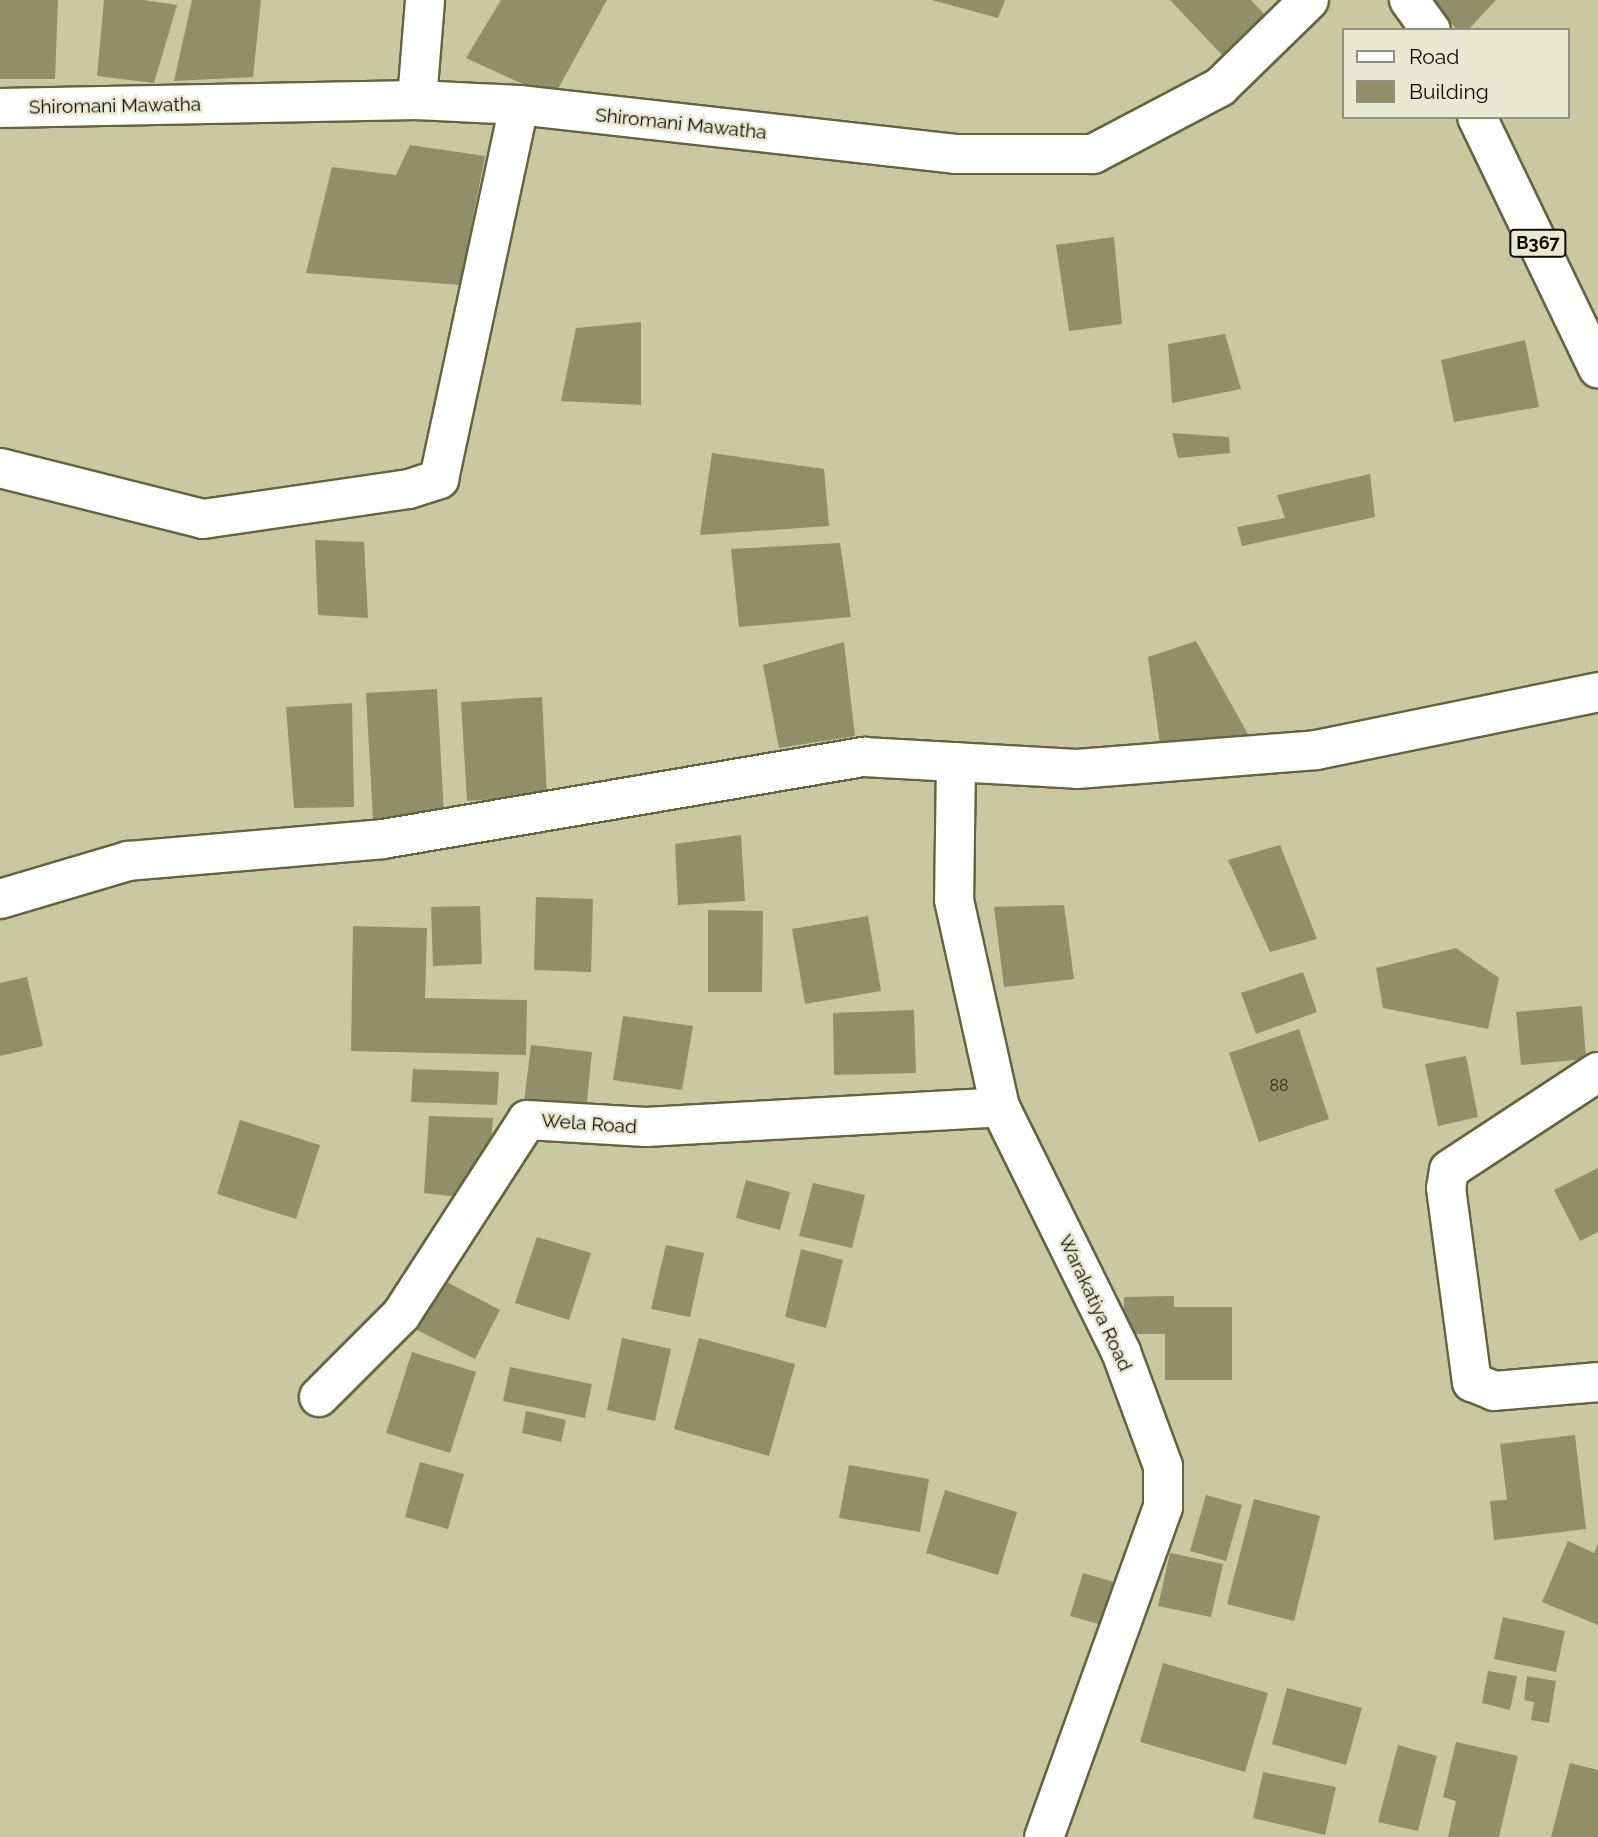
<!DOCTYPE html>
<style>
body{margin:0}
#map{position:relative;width:1598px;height:1837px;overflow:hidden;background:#c9c8a0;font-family:Raleway,sans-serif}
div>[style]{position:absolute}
.building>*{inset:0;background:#908f69}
.roads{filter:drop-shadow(2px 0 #65643f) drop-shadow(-2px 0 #65643f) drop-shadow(0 2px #65643f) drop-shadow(0 -2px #65643f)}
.street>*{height:38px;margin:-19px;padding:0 19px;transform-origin:19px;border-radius:19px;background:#fff}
.primary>*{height:38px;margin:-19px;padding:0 19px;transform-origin:19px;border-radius:19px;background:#fff}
span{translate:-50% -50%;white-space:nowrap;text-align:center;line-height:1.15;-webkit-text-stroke:5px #e8e8d3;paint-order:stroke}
.number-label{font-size:16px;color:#2e2d1c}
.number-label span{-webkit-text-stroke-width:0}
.shield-label span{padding:2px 5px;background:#e8e8d3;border:2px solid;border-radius:5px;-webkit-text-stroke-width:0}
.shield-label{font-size:18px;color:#0d0c02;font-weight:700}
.street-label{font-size:19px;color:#0d0c02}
.legend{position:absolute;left:1342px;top:28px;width:228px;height:91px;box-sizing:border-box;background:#e8e8d3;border:2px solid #90907f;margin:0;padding:9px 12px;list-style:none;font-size:21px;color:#0d0c02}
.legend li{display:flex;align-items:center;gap:14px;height:35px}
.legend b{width:35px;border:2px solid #90907f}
</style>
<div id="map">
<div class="building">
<div style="clip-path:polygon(0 0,58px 0,55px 79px,0 79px)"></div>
<div style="clip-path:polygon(104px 0,143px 0,177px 5px,154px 83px,97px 76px)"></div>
<div style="clip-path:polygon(192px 0,261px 0,253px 77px,174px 81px)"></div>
<div style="clip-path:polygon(501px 0,607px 0,553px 98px,466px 58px)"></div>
<div style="clip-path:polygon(932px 0,1005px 0,998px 18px)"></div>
<div style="clip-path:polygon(1170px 0,1251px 0,1264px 14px,1223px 56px)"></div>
<div style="clip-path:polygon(1434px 0,1496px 0,1468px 30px,1457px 30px)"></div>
<div style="clip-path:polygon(410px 145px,485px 156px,460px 285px,306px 273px,332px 167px,396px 175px)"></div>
<div style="clip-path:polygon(1114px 237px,1122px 324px,1069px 331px,1056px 245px)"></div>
<div style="clip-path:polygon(641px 322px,641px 405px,561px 401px,576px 328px)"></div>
<div style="clip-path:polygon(1225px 334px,1241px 389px,1172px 403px,1168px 344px)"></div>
<div style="clip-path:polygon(1525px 340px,1539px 407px,1454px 422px,1441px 360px)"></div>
<div style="clip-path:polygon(1172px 433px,1229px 437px,1230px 453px,1178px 458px)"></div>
<div style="clip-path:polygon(712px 453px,824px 469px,829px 526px,700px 535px)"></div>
<div style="clip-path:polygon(1370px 474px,1375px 517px,1242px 546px,1237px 527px,1285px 518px,1277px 495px)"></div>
<div style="clip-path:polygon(315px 540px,364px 542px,368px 618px,318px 615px)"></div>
<div style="clip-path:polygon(840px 543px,851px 617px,739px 627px,731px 549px)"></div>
<div style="clip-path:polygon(1196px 641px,1249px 736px,1161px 752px,1148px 657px)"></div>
<div style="clip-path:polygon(844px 642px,855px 736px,779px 748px,763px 665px)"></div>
<div style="clip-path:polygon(437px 689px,444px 814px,373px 819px,366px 693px)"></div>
<div style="clip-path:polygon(542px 697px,547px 796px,467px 801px,461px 702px)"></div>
<div style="clip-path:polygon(352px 703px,354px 807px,294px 808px,286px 707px)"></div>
<div style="clip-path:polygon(741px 835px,745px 901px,678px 905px,675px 844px)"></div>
<div style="clip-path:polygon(1280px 845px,1317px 939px,1270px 952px,1228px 860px)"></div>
<div style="clip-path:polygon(536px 897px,593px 899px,591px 972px,534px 970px)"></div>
<div style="clip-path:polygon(1064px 905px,1074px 979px,1004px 987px,994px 907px)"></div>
<div style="clip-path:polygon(480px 906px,482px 964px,433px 966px,431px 907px)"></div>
<div style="clip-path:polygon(708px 910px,763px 911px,762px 992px,708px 992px)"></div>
<div style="clip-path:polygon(868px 916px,881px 991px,805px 1004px,792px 929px)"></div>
<div style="clip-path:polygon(353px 926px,427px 928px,425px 998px,527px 1000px,526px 1055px,351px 1051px)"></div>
<div style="clip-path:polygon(1456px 948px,1499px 978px,1488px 1029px,1383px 1008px,1376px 968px)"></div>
<div style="clip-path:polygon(1303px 972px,1317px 1012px,1256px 1034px,1241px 993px)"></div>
<div style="clip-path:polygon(27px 977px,43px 1046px,0 1056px,0 983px)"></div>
<div style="clip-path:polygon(1582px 1006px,1586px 1059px,1521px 1065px,1516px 1012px)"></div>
<div style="clip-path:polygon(914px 1010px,916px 1073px,834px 1075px,833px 1013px)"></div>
<div style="clip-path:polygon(623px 1016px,693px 1026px,682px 1090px,613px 1080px)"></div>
<div style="clip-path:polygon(1299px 1029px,1329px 1119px,1259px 1142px,1229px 1053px)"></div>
<div style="clip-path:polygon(531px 1045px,592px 1052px,586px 1110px,524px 1102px)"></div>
<div style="clip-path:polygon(1466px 1056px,1478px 1117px,1438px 1126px,1425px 1064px)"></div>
<div style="clip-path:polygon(413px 1069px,499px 1072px,497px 1105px,411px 1102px)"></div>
<div style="clip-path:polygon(429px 1116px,493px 1118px,491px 1143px,459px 1197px,424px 1193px)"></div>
<div style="clip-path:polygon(240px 1120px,320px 1145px,296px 1219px,217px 1194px)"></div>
<div style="clip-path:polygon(1598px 1168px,1598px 1232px,1580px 1241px,1554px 1190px)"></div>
<div style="clip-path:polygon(746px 1180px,790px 1192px,780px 1230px,736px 1218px)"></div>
<div style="clip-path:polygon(813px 1183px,865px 1195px,852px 1248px,799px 1236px)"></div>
<div style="clip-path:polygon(537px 1237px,591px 1253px,569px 1320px,515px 1303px)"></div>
<div style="clip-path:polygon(666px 1245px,704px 1253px,690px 1317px,651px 1309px)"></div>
<div style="clip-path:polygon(801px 1249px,843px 1260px,826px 1328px,785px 1317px)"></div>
<div style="clip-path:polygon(443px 1280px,500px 1310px,475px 1359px,417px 1330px)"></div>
<div style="clip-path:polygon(1174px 1296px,1174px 1307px,1232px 1307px,1232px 1380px,1165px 1380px,1165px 1334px,1124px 1334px,1124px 1297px)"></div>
<div style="clip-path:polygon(622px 1338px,671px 1349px,655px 1421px,607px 1410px)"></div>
<div style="clip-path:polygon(699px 1338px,795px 1364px,769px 1456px,674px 1429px)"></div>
<div style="clip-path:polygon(412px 1352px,476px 1372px,450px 1453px,386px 1433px)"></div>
<div style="clip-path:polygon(510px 1367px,592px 1384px,585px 1418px,503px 1401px)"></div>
<div style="clip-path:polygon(526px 1411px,566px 1420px,561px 1442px,522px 1433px)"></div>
<div style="clip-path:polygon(1575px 1435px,1586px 1529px,1494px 1540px,1490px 1501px,1507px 1500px,1500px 1444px)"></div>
<div style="clip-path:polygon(420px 1462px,464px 1474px,448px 1529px,405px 1517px)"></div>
<div style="clip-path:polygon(849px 1465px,929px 1479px,920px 1532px,839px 1518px)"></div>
<div style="clip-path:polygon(945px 1490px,1017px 1512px,998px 1575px,926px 1553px)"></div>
<div style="clip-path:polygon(1206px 1495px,1242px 1505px,1226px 1561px,1190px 1551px)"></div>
<div style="clip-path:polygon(1254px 1499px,1320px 1516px,1294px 1621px,1227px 1604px)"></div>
<div style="clip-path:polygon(1568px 1541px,1594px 1553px,1598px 1543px,1598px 1625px,1542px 1602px)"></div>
<div style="clip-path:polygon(1170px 1553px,1223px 1564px,1211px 1617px,1158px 1606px)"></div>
<div style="clip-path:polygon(1083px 1573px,1114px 1582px,1102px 1625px,1070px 1616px)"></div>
<div style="clip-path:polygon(1503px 1617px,1565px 1631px,1556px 1672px,1494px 1659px)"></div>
<div style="clip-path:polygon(1163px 1663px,1268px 1693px,1245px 1772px,1140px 1742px)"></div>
<div style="clip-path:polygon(1488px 1671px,1517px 1676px,1510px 1710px,1482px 1703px)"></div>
<div style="clip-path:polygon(1527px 1676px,1556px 1681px,1549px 1723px,1531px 1720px,1534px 1702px,1524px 1700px)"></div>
<div style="clip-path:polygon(1287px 1688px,1362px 1708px,1346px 1765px,1272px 1744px)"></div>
<div style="clip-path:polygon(1456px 1742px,1518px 1756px,1499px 1837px,1448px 1837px,1456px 1801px,1443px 1797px)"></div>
<div style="clip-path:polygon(1398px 1745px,1437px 1756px,1418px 1831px,1378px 1822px)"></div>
<div style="clip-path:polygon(1570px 1763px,1598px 1770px,1598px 1837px,1551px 1837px)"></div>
<div style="clip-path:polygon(1263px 1772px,1336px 1787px,1325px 1835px,1253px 1818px)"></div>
</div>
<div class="roads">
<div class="street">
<div style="left:417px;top:100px;width:100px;rotate:-85.4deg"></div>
<div style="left:0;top:108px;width:417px;rotate:-1.1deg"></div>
<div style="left:417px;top:100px;width:102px;rotate:2.8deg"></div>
<div style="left:519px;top:105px;width:439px;rotate:6.4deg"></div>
<div style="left:955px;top:154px;width:138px"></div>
<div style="left:1093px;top:154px;width:144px;rotate:-27.8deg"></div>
<div style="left:1220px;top:87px;width:124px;rotate:-44.3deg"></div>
<div style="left:0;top:468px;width:209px;rotate:14.1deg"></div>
<div style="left:203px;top:519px;width:208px;rotate:-8.3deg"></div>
<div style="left:409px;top:489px;width:32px;rotate:-18deg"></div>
<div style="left:439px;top:479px;width:382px;rotate:-77.9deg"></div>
<div style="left:956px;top:762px;width:138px;rotate:90.8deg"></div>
<div style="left:954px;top:900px;width:212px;rotate:77.5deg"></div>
<div style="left:1000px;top:1107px;width:273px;rotate:63.7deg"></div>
<div style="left:1121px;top:1352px;width:121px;rotate:69.8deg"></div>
<div style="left:1163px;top:1466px;width:41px;rotate:90deg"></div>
<div style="left:1163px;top:1507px;width:351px;rotate:109.8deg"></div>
<div style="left:0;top:899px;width:134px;rotate:-16.5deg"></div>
<div style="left:128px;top:861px;width:256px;rotate:-4.9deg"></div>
<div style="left:383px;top:839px;width:488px;rotate:-9.7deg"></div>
<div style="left:864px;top:757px;width:213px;rotate:3.2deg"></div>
<div style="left:1077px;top:769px;width:240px;rotate:-4.5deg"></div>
<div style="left:1316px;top:750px;width:288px;rotate:-11.6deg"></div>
<div style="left:1598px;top:1072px;width:178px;rotate:146.7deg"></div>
<div style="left:1449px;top:1170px;width:18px;rotate:99deg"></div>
<div style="left:1446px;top:1188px;width:196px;rotate:82.4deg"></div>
<div style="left:1472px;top:1382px;width:24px;rotate:22deg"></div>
<div style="left:1494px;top:1391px;width:104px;rotate:-4.9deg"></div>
<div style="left:319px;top:1397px;width:116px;rotate:-45deg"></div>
<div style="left:401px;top:1315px;width:232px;rotate:-57.1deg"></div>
<div style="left:527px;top:1120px;width:119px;rotate:3.4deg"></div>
<div style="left:646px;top:1127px;width:355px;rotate:-3.2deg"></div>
</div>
<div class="primary">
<div style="left:1409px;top:0;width:37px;rotate:54deg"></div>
<div style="left:1477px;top:117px;width:279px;rotate:64.3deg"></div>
</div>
</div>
<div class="number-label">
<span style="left:1279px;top:1086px">88</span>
</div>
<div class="shield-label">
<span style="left:1538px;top:243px">B367</span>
</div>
<div class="street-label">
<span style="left:115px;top:106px;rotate:-1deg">Shiromani Mawatha</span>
<span style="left:681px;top:124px;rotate:6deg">Shiromani Mawatha</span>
<span style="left:589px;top:1124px;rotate:4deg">Wela Road</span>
<span style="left:1095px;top:1303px;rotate:65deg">Warakatiya Road</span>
</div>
<ul class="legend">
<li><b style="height:9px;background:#fff"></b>Road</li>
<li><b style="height:19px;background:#908f69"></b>Building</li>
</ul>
</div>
